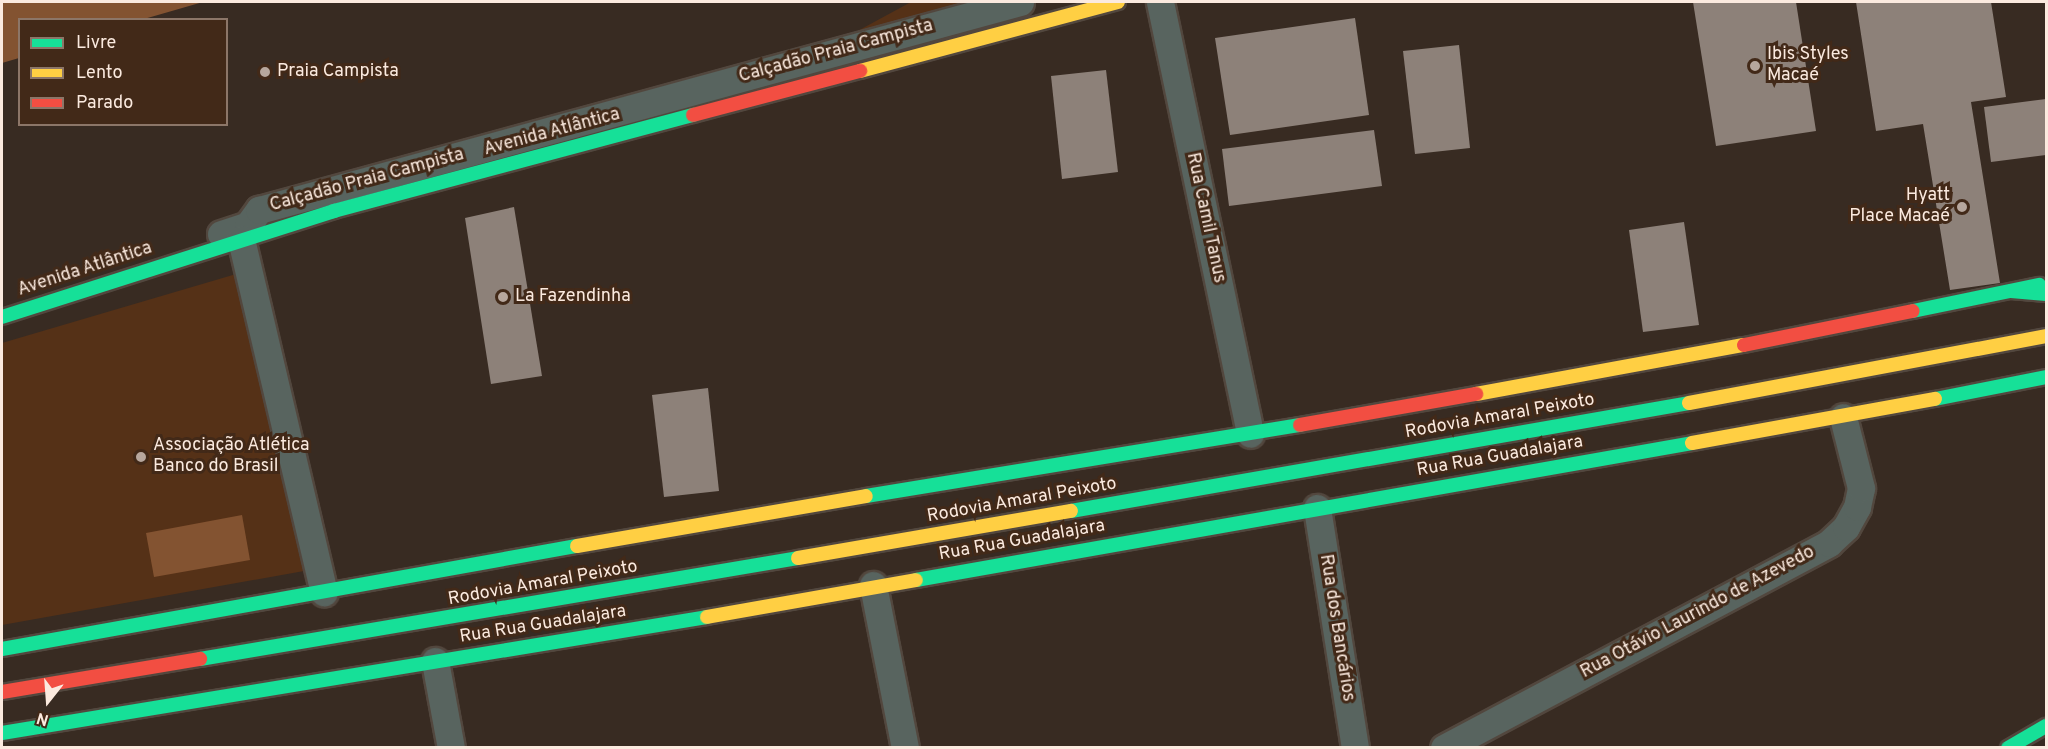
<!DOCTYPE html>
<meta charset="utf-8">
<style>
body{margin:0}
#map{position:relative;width:2048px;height:749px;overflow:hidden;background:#382b22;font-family:Overpass,sans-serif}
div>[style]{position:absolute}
.green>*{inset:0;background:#553117}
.water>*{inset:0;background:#835331}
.building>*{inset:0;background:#8d8179}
.roads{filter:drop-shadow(2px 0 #52473e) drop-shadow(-2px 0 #52473e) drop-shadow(0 2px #52473e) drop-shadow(0 -2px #52473e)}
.street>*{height:27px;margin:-13.5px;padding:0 13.5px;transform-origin:13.5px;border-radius:13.5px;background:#58645f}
.fast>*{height:14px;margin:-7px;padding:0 7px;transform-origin:7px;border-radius:7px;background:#16e098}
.slow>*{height:14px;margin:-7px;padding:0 7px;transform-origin:7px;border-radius:7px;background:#ffcf43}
.jam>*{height:14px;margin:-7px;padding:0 7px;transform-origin:7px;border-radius:7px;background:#f24e42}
.dots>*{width:16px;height:16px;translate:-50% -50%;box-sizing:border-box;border:3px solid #422918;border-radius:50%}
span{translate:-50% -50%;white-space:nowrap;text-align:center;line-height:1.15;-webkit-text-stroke:6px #422918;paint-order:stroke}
.street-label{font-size:18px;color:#fbeadf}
.poi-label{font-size:18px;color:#fbeadf}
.left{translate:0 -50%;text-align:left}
.right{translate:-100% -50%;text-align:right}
.frame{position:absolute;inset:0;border:3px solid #fbeadf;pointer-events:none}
.legend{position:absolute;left:18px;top:18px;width:210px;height:108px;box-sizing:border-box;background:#422918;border:2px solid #8c7668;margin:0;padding:8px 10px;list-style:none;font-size:18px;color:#fbeadf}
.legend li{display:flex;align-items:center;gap:12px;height:30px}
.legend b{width:30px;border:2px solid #8c7668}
.north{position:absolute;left:18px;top:671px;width:60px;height:60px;-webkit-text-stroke:4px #422918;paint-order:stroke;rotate:197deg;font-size:16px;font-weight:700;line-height:24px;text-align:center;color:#fbeadf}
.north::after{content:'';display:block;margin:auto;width:21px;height:27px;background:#fbeadf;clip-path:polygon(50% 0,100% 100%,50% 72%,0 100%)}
</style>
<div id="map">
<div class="green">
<div style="clip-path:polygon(911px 2px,988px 2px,852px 34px)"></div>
<div style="clip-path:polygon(243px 272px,304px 571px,2px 625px,2px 343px)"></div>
</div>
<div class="water">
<div style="clip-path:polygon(2px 2px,203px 2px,144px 19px,20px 20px,19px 58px,2px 63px)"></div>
<div style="clip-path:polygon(242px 515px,250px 560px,154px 577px,146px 533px)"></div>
</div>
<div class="building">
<div style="clip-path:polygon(1693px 2px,1796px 2px,1816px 131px,1716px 146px)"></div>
<div style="clip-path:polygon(1856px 2px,1991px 2px,2006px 97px,1971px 102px,2000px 283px,1950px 290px,1923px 124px,1876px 131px)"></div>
<div style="clip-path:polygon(1355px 18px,1369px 115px,1230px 135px,1215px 38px)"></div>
<div style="clip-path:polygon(1459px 45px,1470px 148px,1415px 154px,1403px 51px)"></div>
<div style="clip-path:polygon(1106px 70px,1118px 172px,1062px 179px,1051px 76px)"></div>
<div style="clip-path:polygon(2046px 99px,2046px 155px,1991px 162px,1984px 107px)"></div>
<div style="clip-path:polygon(1374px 130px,1382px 186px,1229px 206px,1222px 149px)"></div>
<div style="clip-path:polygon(514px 207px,542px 376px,491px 384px,465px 218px)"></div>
<div style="clip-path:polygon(1684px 222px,1699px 325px,1643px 332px,1629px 230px)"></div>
<div style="clip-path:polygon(708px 388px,719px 491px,664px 497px,652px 395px)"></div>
</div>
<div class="roads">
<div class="street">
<div style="left:1160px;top:2px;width:441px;rotate:78.2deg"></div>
<div style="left:221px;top:234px;width:28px;rotate:-18deg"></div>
<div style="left:248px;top:225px;width:19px;rotate:-54deg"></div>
<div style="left:259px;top:210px;width:789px;rotate:-15.29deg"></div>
<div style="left:241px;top:239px;width:363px;rotate:76.8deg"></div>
<div style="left:1317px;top:508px;width:243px;rotate:81deg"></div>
<div style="left:873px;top:585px;width:166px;rotate:78.9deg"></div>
<div style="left:435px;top:661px;width:88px;rotate:79.6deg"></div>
<div style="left:1444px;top:748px;width:436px;rotate:-28deg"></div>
<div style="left:1829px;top:543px;width:23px;rotate:-43deg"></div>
<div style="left:1846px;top:527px;width:23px;rotate:-61deg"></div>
<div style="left:1857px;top:507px;width:19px;rotate:-78deg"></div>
<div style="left:1861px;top:488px;width:73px;rotate:-104.2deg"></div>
</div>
<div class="fast">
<div style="left:2011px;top:291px;width:35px;rotate:5deg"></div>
<div style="left:1913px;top:311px;width:129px;rotate:-11.7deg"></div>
<div style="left:2px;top:317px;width:349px;rotate:-17.7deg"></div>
<div style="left:334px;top:211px;width:372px;rotate:-15deg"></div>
<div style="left:1935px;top:399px;width:113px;rotate:-11.2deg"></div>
<div style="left:866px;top:496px;width:440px;rotate:-9.3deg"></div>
<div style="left:1071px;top:511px;width:627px;rotate:-9.91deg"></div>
<div style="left:916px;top:580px;width:788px;rotate:-10.01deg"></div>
<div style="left:2px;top:649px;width:584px;rotate:-10.16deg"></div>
<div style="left:200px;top:659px;width:606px;rotate:-9.59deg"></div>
<div style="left:2px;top:733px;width:714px;rotate:-9.34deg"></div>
<div style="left:2008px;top:748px;width:44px;rotate:-30.1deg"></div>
</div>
<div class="slow">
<div style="left:860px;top:71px;width:267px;rotate:-15deg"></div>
<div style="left:1476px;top:394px;width:272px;rotate:-10.4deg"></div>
<div style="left:1689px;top:403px;width:363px;rotate:-10.6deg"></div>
<div style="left:1692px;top:443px;width:247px;rotate:-10.3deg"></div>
<div style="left:577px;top:546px;width:293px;rotate:-9.8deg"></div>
<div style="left:798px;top:558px;width:277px;rotate:-9.8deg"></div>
<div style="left:707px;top:617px;width:212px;rotate:-10deg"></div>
</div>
<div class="jam">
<div style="left:693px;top:115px;width:173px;rotate:-14.8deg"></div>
<div style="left:1744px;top:345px;width:172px;rotate:-11.4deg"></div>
<div style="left:1300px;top:425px;width:179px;rotate:-10deg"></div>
<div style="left:2px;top:692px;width:201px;rotate:-9.5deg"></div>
</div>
</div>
<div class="dots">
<div style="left:1755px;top:66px;background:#b7a79d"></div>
<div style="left:265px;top:72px;background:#b7a79d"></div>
<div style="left:1962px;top:207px;background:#b7a79d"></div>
<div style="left:503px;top:297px;background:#b7a79d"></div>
<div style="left:141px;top:457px;background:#b7a79d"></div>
</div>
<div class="street-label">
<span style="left:836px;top:52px;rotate:-15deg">Calçadão Praia Campista</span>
<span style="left:552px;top:133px;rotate:-15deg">Avenida Atlântica</span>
<span style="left:367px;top:181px;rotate:-15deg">Calçadão Praia Campista</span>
<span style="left:1205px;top:218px;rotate:78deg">Rua Camil Tanus</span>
<span style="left:85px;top:270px;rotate:-18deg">Avenida Atlântica</span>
<span style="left:1500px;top:417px;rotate:-10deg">Rodovia Amaral Peixoto</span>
<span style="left:1500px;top:457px;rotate:-10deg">Rua Rua Guadalajara</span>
<span style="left:1022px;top:501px;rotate:-10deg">Rodovia Amaral Peixoto</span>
<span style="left:1022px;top:541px;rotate:-10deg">Rua Rua Guadalajara</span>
<span style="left:543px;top:584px;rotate:-10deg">Rodovia Amaral Peixoto</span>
<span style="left:1698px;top:613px;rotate:-28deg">Rua Otávio Laurindo de Azevedo</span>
<span style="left:543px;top:625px;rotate:-9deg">Rua Rua Guadalajara</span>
<span style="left:1336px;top:628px;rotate:81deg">Rua dos Bancários</span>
</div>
<div class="poi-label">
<span class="left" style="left:1767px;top:66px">Ibis Styles<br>Macaé</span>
<span class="left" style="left:277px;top:72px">Praia Campista</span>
<span class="right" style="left:1950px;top:207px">Hyatt<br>Place Macaé</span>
<span class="left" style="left:515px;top:297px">La Fazendinha</span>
<span class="left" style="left:153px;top:457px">Associação Atlética<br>Banco do Brasil</span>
</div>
<div class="frame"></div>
<ul class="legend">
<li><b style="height:8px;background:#16e098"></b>Livre</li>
<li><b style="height:8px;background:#ffcf43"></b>Lento</li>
<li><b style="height:8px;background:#f24e42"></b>Parado</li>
</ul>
<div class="north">N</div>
</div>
